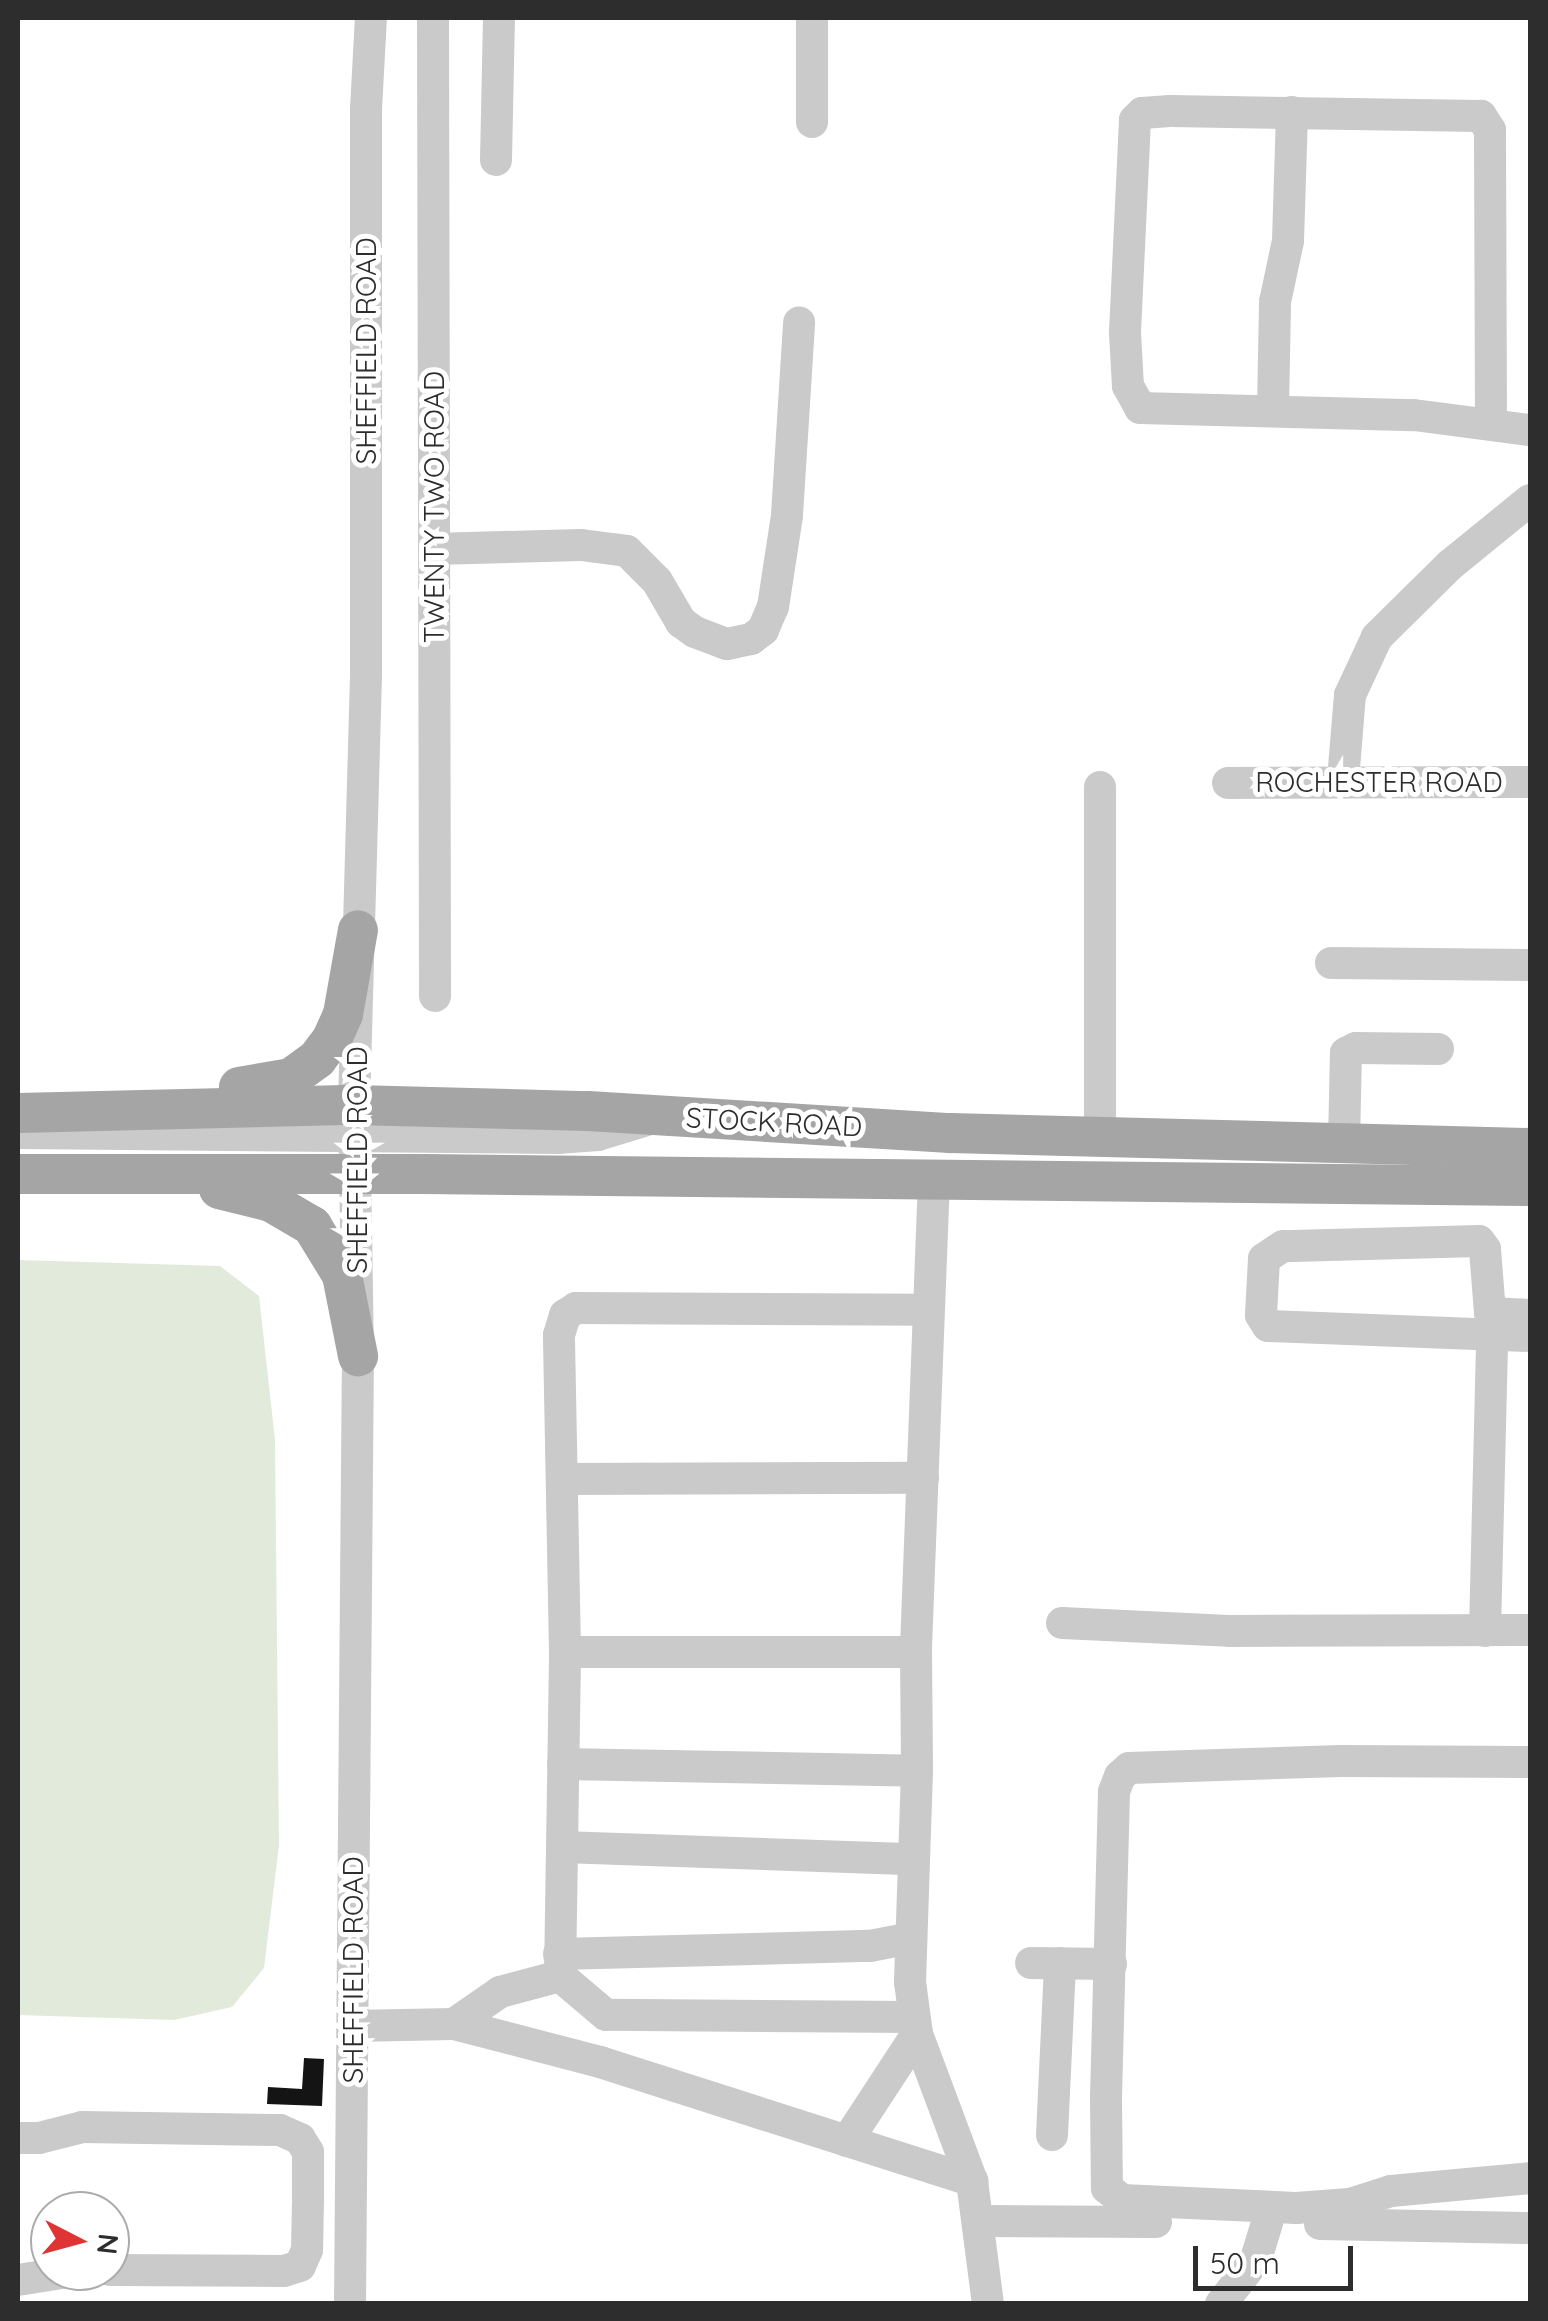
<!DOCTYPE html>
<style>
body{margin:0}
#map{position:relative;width:1548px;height:2321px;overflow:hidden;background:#fff;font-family:Quicksand,sans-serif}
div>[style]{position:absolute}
.green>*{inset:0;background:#e2eadb}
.building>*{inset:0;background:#141414}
.minor>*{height:32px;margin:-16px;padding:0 16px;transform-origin:16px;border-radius:16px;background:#cacaca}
.major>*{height:40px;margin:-20px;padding:0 20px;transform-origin:20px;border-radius:20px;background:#a5a5a5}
span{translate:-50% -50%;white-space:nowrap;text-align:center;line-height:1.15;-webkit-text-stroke:10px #fff;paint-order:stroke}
.street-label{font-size:28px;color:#2d2d2d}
.frame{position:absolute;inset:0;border:20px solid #2d2d2d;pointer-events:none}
.north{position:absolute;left:30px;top:2191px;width:100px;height:100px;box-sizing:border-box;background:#fff;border:2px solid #ababab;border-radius:50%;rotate:96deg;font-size:28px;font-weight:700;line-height:40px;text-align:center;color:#2d2d2d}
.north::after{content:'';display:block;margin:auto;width:35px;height:45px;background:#e03333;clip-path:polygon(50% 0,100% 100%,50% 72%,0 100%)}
.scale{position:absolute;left:1193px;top:2246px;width:160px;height:45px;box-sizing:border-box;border:5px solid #2d2d2d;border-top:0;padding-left:12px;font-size:30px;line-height:35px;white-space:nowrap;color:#2d2d2d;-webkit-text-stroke:8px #fff;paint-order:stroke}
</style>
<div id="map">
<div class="green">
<div style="clip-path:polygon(18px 1260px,220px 1266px,259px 1296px,275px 1440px,279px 1845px,264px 1968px,232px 2007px,174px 2020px,18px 2015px)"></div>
</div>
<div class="building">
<div style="clip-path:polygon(304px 2058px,324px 2059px,322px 2106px,267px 2104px,268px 2087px,302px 2089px)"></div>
</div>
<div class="minor">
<div style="left:433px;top:18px;width:978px;rotate:89.88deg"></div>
<div style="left:812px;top:18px;width:104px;rotate:90deg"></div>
<div style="left:496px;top:160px;width:142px;rotate:-88.8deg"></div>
<div style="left:1273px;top:409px;width:107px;rotate:-88.9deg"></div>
<div style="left:1275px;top:302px;width:62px;rotate:-78deg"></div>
<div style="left:1288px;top:241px;width:129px;rotate:-88.2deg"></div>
<div style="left:1491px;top:422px;width:292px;rotate:-90.2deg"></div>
<div style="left:1490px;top:130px;width:17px;rotate:-123deg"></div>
<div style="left:1481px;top:116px;width:311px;rotate:-179.1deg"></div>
<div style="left:1170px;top:111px;width:28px;rotate:176deg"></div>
<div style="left:1142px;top:113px;width:10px;rotate:135deg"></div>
<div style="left:1135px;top:120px;width:213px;rotate:92.7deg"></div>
<div style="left:1125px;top:333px;width:53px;rotate:86.8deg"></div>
<div style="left:1128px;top:386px;width:25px;rotate:61deg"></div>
<div style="left:1140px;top:408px;width:274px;rotate:1.5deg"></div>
<div style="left:1414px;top:415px;width:117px;rotate:7.4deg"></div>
<div style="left:434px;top:549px;width:147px;rotate:-1.6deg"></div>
<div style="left:581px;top:545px;width:46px;rotate:7.4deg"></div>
<div style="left:627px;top:551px;width:42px;rotate:45deg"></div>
<div style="left:657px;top:581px;width:48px;rotate:59.7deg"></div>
<div style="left:681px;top:622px;width:17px;rotate:36deg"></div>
<div style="left:695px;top:632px;width:34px;rotate:21deg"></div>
<div style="left:727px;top:644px;width:25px;rotate:-12deg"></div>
<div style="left:751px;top:639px;width:15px;rotate:-37deg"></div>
<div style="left:763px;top:630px;width:25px;rotate:-67deg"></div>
<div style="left:773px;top:607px;width:93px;rotate:-81.3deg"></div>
<div style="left:787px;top:515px;width:193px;rotate:-86.4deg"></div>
<div style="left:1343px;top:780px;width:85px;rotate:-85.3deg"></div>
<div style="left:1350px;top:695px;width:64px;rotate:-65deg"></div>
<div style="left:1377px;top:637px;width:103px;rotate:-44.6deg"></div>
<div style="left:1450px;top:565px;width:103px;rotate:-39.1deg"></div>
<div style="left:1228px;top:783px;width:302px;rotate:-0.2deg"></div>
<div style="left:1331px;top:963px;width:199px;rotate:0.6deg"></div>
<div style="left:18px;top:1133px;width:539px;rotate:0.53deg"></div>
<div style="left:557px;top:1138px;width:41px;rotate:-4.2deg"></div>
<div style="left:598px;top:1135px;width:54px;rotate:-17.1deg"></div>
<div style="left:1100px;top:1138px;width:351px;rotate:-90deg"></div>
<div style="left:1344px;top:1145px;width:92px;rotate:-88.8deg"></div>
<div style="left:1346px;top:1053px;width:11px;rotate:-27deg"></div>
<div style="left:1356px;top:1048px;width:82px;rotate:0.7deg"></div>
<div style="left:934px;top:1179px;width:473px;rotate:92.2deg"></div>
<div style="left:916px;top:1652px;width:119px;rotate:89.5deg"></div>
<div style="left:917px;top:1771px;width:211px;rotate:91.9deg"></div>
<div style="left:910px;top:1982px;width:52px;rotate:82.3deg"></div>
<div style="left:917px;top:2034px;width:157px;rotate:69.5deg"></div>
<div style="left:972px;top:2181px;width:124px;rotate:82.6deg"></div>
<div style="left:1530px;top:1315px;width:40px;rotate:-177.1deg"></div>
<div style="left:1490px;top:1313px;width:64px;rotate:-94.5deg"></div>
<div style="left:1485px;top:1249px;width:10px;rotate:-127deg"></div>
<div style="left:1479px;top:1241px;width:196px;rotate:178.5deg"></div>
<div style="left:1283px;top:1246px;width:23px;rotate:146deg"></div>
<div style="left:1264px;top:1259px;width:56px;rotate:93.1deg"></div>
<div style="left:1261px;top:1315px;width:13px;rotate:58deg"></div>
<div style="left:1268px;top:1326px;width:262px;rotate:2.2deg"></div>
<div style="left:563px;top:1479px;width:360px;rotate:-0.2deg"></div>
<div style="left:1062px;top:1623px;width:167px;rotate:2.7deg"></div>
<div style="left:1229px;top:1631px;width:301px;rotate:-0.2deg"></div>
<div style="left:1485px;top:1631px;width:296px;rotate:-88.6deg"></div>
<div style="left:565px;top:1652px;width:351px"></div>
<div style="left:1530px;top:1762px;width:189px;rotate:-179.7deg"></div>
<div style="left:1341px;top:1761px;width:212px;rotate:178.1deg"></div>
<div style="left:1129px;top:1768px;width:12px;rotate:138deg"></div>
<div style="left:1120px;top:1776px;width:17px;rotate:111deg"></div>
<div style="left:1114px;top:1792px;width:307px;rotate:91.5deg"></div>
<div style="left:1106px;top:2099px;width:89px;rotate:89.4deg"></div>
<div style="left:1107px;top:2188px;width:19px;rotate:39deg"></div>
<div style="left:1122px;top:2200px;width:174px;rotate:2.6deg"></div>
<div style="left:1296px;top:2208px;width:54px;rotate:-4.2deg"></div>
<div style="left:1350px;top:2204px;width:43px;rotate:-17.6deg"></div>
<div style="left:1391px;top:2191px;width:140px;rotate:-5.3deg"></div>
<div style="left:563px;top:1764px;width:354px;rotate:1.1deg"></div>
<div style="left:562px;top:1847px;width:351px;rotate:2deg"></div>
<div style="left:559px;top:1954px;width:311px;rotate:-1.5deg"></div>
<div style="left:870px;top:1946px;width:42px;rotate:-11deg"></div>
<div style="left:1031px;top:1963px;width:80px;rotate:0.7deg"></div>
<div style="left:913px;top:2017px;width:307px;rotate:-179.6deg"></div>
<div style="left:606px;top:2015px;width:60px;rotate:-139.7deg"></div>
<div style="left:560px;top:1976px;width:324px;rotate:-89.1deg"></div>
<div style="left:565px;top:1652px;width:317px;rotate:-91.1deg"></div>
<div style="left:559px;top:1335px;width:21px;rotate:-73deg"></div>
<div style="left:565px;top:1315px;width:13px;rotate:-32deg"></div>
<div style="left:576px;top:1308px;width:352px;rotate:0.3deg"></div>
<div style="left:454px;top:2024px;width:56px;rotate:-34.8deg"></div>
<div style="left:500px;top:1992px;width:62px;rotate:-14.9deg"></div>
<div style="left:352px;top:2026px;width:102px;rotate:-1.1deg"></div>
<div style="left:454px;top:2024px;width:151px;rotate:14.6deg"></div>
<div style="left:600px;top:2062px;width:391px;rotate:17.7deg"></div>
<div style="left:1052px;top:2135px;width:172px;rotate:-87.3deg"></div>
<div style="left:18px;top:2138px;width:21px"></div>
<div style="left:39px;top:2138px;width:44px;rotate:-14.3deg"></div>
<div style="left:82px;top:2127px;width:198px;rotate:0.9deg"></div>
<div style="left:280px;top:2130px;width:22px;rotate:24deg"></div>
<div style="left:300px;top:2139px;width:15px;rotate:58deg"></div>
<div style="left:308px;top:2152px;width:48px;rotate:90deg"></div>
<div style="left:308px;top:2200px;width:50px;rotate:91.1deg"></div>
<div style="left:307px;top:2250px;width:17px;rotate:114deg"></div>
<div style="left:300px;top:2266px;width:17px;rotate:163deg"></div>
<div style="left:284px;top:2271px;width:174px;rotate:-179.7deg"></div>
<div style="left:847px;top:2141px;width:128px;rotate:-56.8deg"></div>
<div style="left:981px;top:2221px;width:175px;rotate:0.3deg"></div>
<div style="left:1320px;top:2224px;width:210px;rotate:1.1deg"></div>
<div style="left:18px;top:2280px;width:57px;rotate:-9.1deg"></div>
<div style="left:350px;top:2304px;width:948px;rotate:-89.52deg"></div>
<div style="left:358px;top:1356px;width:251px;rotate:-90.9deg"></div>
<div style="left:354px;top:1105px;width:429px;rotate:-88.4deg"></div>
<div style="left:366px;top:676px;width:567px;rotate:-90deg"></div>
<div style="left:366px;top:109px;width:91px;rotate:-86.9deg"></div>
<div style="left:1221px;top:2304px;width:57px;rotate:-52.1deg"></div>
<div style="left:1256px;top:2259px;width:38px;rotate:-73deg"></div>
</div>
<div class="major">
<div style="left:239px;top:1087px;width:53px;rotate:-9.8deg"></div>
<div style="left:291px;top:1078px;width:32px;rotate:-36deg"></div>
<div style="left:317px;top:1059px;width:25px;rotate:-53deg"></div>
<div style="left:332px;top:1039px;width:27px;rotate:-66deg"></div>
<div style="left:343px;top:1014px;width:85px;rotate:-79.9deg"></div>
<div style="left:18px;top:1113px;width:336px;rotate:-1.4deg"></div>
<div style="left:354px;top:1105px;width:234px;rotate:1.5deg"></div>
<div style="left:588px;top:1111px;width:363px;rotate:3.5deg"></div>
<div style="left:950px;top:1133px;width:580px;rotate:1.48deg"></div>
<div style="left:18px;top:1174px;width:406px"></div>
<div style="left:424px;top:1174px;width:1106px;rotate:0.62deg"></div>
<div style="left:219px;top:1189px;width:54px;rotate:14deg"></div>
<div style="left:271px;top:1202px;width:48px;rotate:30.3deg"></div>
<div style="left:312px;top:1226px;width:57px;rotate:58.5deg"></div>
<div style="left:342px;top:1275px;width:83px;rotate:78.8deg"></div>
</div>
<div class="street-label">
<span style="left:366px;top:351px;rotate:-90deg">SHEFFIELD ROAD</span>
<span style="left:434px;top:507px;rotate:-90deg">TWENTY TWO ROAD</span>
<span style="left:1379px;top:782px">ROCHESTER ROAD</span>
<span style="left:774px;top:1122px;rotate:3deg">STOCK ROAD</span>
<span style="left:357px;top:1160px;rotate:-90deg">SHEFFIELD ROAD</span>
<span style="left:353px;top:1970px;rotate:-90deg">SHEFFIELD ROAD</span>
</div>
<div class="frame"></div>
<div class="north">N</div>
<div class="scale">50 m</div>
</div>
